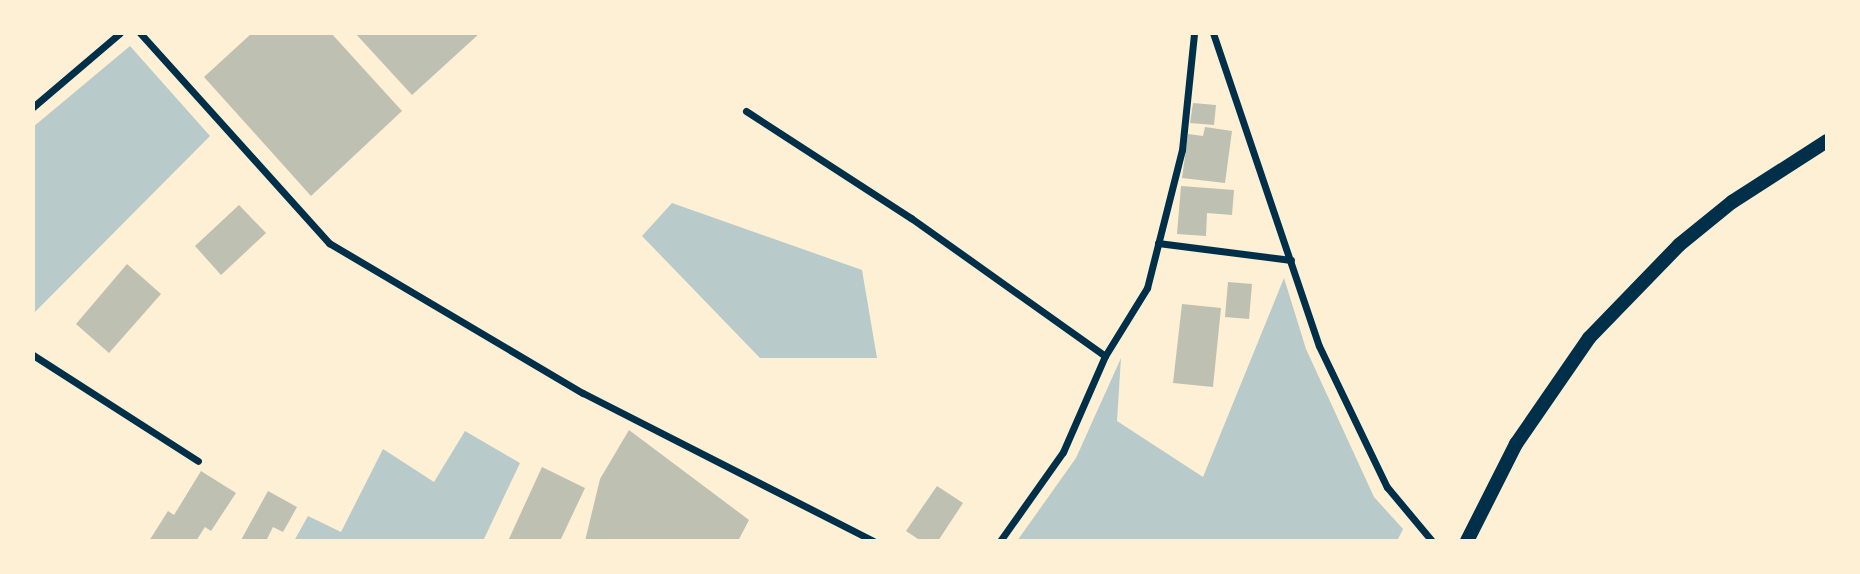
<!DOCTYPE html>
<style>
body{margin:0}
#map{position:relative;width:1860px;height:574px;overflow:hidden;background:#fdf0d5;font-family:Poppins,sans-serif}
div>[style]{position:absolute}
.green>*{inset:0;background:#b9caca}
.building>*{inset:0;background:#bec0b2}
.minor>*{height:7px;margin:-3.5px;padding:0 3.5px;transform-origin:3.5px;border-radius:3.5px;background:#003049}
.secondary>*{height:14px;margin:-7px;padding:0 7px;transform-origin:7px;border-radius:7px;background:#003049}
span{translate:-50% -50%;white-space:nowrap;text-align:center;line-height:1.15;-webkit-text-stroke:5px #fdf0d5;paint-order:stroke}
.frame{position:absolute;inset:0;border:35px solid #fdf0d5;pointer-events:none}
</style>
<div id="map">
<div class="green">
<div style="clip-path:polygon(130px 46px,210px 136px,33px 314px,33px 127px)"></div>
<div style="clip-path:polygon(672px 203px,862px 270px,877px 358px,760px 358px,642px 236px)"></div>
<div style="clip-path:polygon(1284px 278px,1306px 349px,1374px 497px,1403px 529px,1397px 541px,1017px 541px,1076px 458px,1121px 358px,1117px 421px,1203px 477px)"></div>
<div style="clip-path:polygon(465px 431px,520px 463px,483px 541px,294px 541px,308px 516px,341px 532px,383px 449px,434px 482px)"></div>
</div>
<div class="building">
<div style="clip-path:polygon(252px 33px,331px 33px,402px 111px,311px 196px,204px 77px)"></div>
<div style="clip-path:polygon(355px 33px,480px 33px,412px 95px)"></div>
<div style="clip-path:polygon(1193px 103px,1216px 105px,1214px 125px,1190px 123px)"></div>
<div style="clip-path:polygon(1205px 127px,1232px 131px,1225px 183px,1182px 178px,1188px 134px,1203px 136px)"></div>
<div style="clip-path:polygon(1181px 186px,1234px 190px,1232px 215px,1207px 213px,1206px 236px,1177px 234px)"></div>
<div style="clip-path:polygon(239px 205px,266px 233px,221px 275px,195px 246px)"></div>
<div style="clip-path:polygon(127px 264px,161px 294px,109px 353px,76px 324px)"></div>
<div style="clip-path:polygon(1228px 282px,1252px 284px,1249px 319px,1225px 317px)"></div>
<div style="clip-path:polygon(1182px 304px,1221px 308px,1213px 387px,1173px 383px)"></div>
<div style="clip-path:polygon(629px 430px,749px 520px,738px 541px,585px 541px,600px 479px)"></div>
<div style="clip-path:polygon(542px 467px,585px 488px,560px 541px,508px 541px)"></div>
<div style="clip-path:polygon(201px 471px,236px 493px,211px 531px,205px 527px,196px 541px,149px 541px,168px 511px,174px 515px)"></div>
<div style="clip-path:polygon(937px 486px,963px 503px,938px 541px,921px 541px,906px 531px)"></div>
<div style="clip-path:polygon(268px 491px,297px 507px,283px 532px,273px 527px,266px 541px,243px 541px,241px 540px)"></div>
</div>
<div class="minor">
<div style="left:140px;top:33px;width:283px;rotate:48deg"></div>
<div style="left:329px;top:243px;width:295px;rotate:30.6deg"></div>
<div style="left:583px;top:393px;width:326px;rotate:27deg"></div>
<div style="left:1213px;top:33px;width:330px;rotate:71.3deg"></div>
<div style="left:1319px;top:346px;width:157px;rotate:64.3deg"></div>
<div style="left:1387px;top:487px;width:70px;rotate:50.2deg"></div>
<div style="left:33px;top:107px;width:114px;rotate:-40.4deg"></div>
<div style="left:746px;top:111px;width:197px;rotate:33deg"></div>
<div style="left:911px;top:218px;width:238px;rotate:35.4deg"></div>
<div style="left:1158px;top:243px;width:134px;rotate:7.3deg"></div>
<div style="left:33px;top:355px;width:196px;rotate:32.7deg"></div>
<div style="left:1000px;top:541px;width:109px;rotate:-54.7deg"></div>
<div style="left:1063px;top:452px;width:105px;rotate:-66.4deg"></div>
<div style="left:1105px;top:356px;width:80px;rotate:-58.3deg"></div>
<div style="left:1147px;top:288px;width:142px;rotate:-75.8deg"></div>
<div style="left:1182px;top:150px;width:118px;rotate:-84.1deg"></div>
</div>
<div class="secondary">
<div style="left:1467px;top:541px;width:109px;rotate:-63.2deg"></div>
<div style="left:1516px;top:444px;width:129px;rotate:-55.4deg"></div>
<div style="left:1589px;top:338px;width:129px;rotate:-45.9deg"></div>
<div style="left:1679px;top:245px;width:68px;rotate:-39.1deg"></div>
<div style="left:1732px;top:202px;width:113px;rotate:-32.7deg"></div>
</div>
<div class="frame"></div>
</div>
